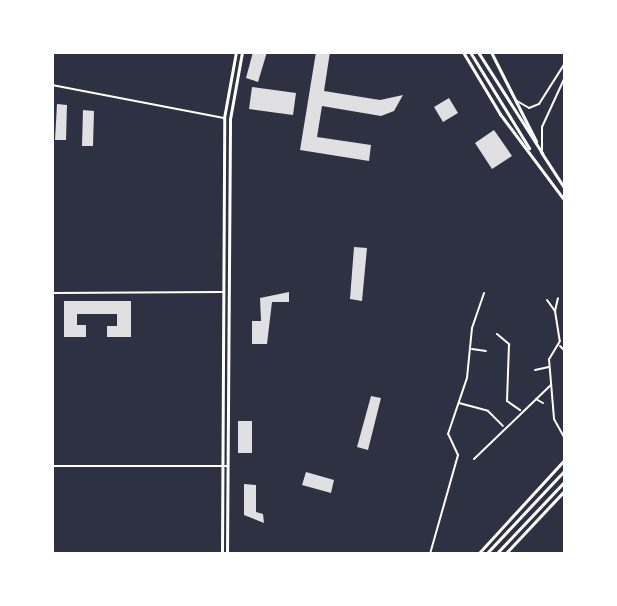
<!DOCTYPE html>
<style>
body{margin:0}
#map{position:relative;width:617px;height:606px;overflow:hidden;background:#2d3142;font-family:Signika,sans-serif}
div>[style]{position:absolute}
.building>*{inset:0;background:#e0e0e3}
.minor>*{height:2px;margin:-1px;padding:0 1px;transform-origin:1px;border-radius:1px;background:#fff}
.tertiary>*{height:2px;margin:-1px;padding:0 1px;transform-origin:1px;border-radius:1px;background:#fff}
.secondary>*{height:3px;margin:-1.5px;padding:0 1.5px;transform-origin:1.5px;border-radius:1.5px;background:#fff}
.primary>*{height:3px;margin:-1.5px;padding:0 1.5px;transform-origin:1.5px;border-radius:1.5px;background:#fff}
.trunk>*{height:3px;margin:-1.5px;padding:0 1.5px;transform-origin:1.5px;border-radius:1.5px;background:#fff}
span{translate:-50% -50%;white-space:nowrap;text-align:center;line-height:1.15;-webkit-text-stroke:7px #fff;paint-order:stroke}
.frame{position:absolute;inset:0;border:54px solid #fff;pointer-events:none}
</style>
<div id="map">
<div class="building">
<div style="clip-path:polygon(253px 52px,267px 52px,258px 82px,246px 78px)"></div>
<div style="clip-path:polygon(316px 52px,330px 52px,324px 91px,380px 100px,403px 95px,394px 111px,381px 116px,322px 106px,317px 137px,371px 145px,369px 161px,300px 150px)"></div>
<div style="clip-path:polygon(252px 87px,296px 93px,293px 115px,249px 109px)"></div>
<div style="clip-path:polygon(449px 98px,458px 113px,443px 122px,434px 107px)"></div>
<div style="clip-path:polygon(57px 104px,67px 105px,66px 140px,55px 140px)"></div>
<div style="clip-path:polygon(83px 110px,94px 111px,93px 146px,82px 146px)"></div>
<div style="clip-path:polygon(494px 130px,512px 156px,492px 169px,475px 143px)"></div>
<div style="clip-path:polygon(354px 247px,367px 248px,362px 301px,350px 299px)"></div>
<div style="clip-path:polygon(289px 292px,289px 302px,272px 302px,267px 344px,252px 344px,252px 321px,261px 321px,260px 298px)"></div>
<div style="clip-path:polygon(64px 301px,131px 301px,131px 337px,107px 337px,107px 326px,117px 326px,117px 314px,77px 314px,77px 325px,86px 325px,86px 337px,64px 337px)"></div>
<div style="clip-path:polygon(371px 396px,381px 398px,368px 450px,357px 447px)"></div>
<div style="clip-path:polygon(238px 421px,252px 421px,252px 453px,238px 453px)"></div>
<div style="clip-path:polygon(306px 472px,334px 480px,331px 493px,302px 485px)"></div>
<div style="clip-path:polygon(244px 484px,256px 485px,256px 512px,263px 514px,264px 523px,244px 515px)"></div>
</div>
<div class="minor">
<div style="left:52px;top:293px;width:170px;rotate:-0.3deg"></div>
<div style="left:547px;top:300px;width:14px;rotate:54deg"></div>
<div style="left:555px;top:311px;width:13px;rotate:-77deg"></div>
<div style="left:555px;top:311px;width:30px;rotate:81deg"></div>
<div style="left:560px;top:341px;width:21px;rotate:121deg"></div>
<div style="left:549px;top:359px;width:60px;rotate:85.2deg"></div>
<div style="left:554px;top:419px;width:23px;rotate:61deg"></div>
<div style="left:497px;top:334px;width:16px;rotate:40deg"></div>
<div style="left:509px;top:344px;width:57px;rotate:92deg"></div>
<div style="left:507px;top:401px;width:16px;rotate:35deg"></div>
<div style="left:560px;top:346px;width:7px;rotate:45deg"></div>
<div style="left:472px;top:349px;width:14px;rotate:8deg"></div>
<div style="left:535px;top:370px;width:14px;rotate:-12deg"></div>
<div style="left:536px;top:399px;width:8px;rotate:30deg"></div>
<div style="left:459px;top:403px;width:30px;rotate:15deg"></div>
<div style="left:488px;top:411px;width:21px;rotate:45deg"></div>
<div style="left:474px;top:459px;width:107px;rotate:-43.9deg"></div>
<div style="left:430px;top:554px;width:103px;rotate:-74.2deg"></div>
<div style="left:458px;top:455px;width:23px;rotate:-115deg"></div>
<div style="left:448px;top:434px;width:59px;rotate:-71.3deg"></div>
<div style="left:467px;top:378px;width:50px;rotate:-84.3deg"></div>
<div style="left:472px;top:328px;width:37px;rotate:-71deg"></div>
</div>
<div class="tertiary">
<div style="left:52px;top:85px;width:175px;rotate:10.9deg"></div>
<div style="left:517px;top:101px;width:14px;rotate:30deg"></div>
<div style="left:529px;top:108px;width:11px;rotate:-22deg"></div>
<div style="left:539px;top:104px;width:49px;rotate:-57.6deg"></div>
<div style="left:542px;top:150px;width:23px;rotate:-90deg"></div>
<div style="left:542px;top:127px;width:55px;rotate:-65.3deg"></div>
<div style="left:52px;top:466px;width:175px"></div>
</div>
<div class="secondary">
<div style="left:478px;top:554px;width:129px;rotate:-47.5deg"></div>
<div style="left:505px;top:554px;width:88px;rotate:-46.8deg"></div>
</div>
<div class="primary">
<div style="left:463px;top:52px;width:72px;rotate:59.2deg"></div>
<div style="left:500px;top:114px;width:109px;rotate:53.2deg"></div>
<div style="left:491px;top:52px;width:100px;rotate:63.2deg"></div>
<div style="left:541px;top:152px;width:44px;rotate:57deg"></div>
<div style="left:222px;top:554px;width:436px;rotate:-89.7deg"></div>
<div style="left:224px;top:118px;width:67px;rotate:-79.7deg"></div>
<div style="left:227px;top:554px;width:435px;rotate:-89.6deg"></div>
<div style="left:230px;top:119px;width:68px;rotate:-79.8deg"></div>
<div style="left:486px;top:554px;width:115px;rotate:-46.8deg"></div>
<div style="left:496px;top:554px;width:100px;rotate:-46.6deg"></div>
</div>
<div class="trunk">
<div style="left:470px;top:52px;width:113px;rotate:58.4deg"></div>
<div style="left:478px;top:52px;width:120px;rotate:57.6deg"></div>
</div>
<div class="frame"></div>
</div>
